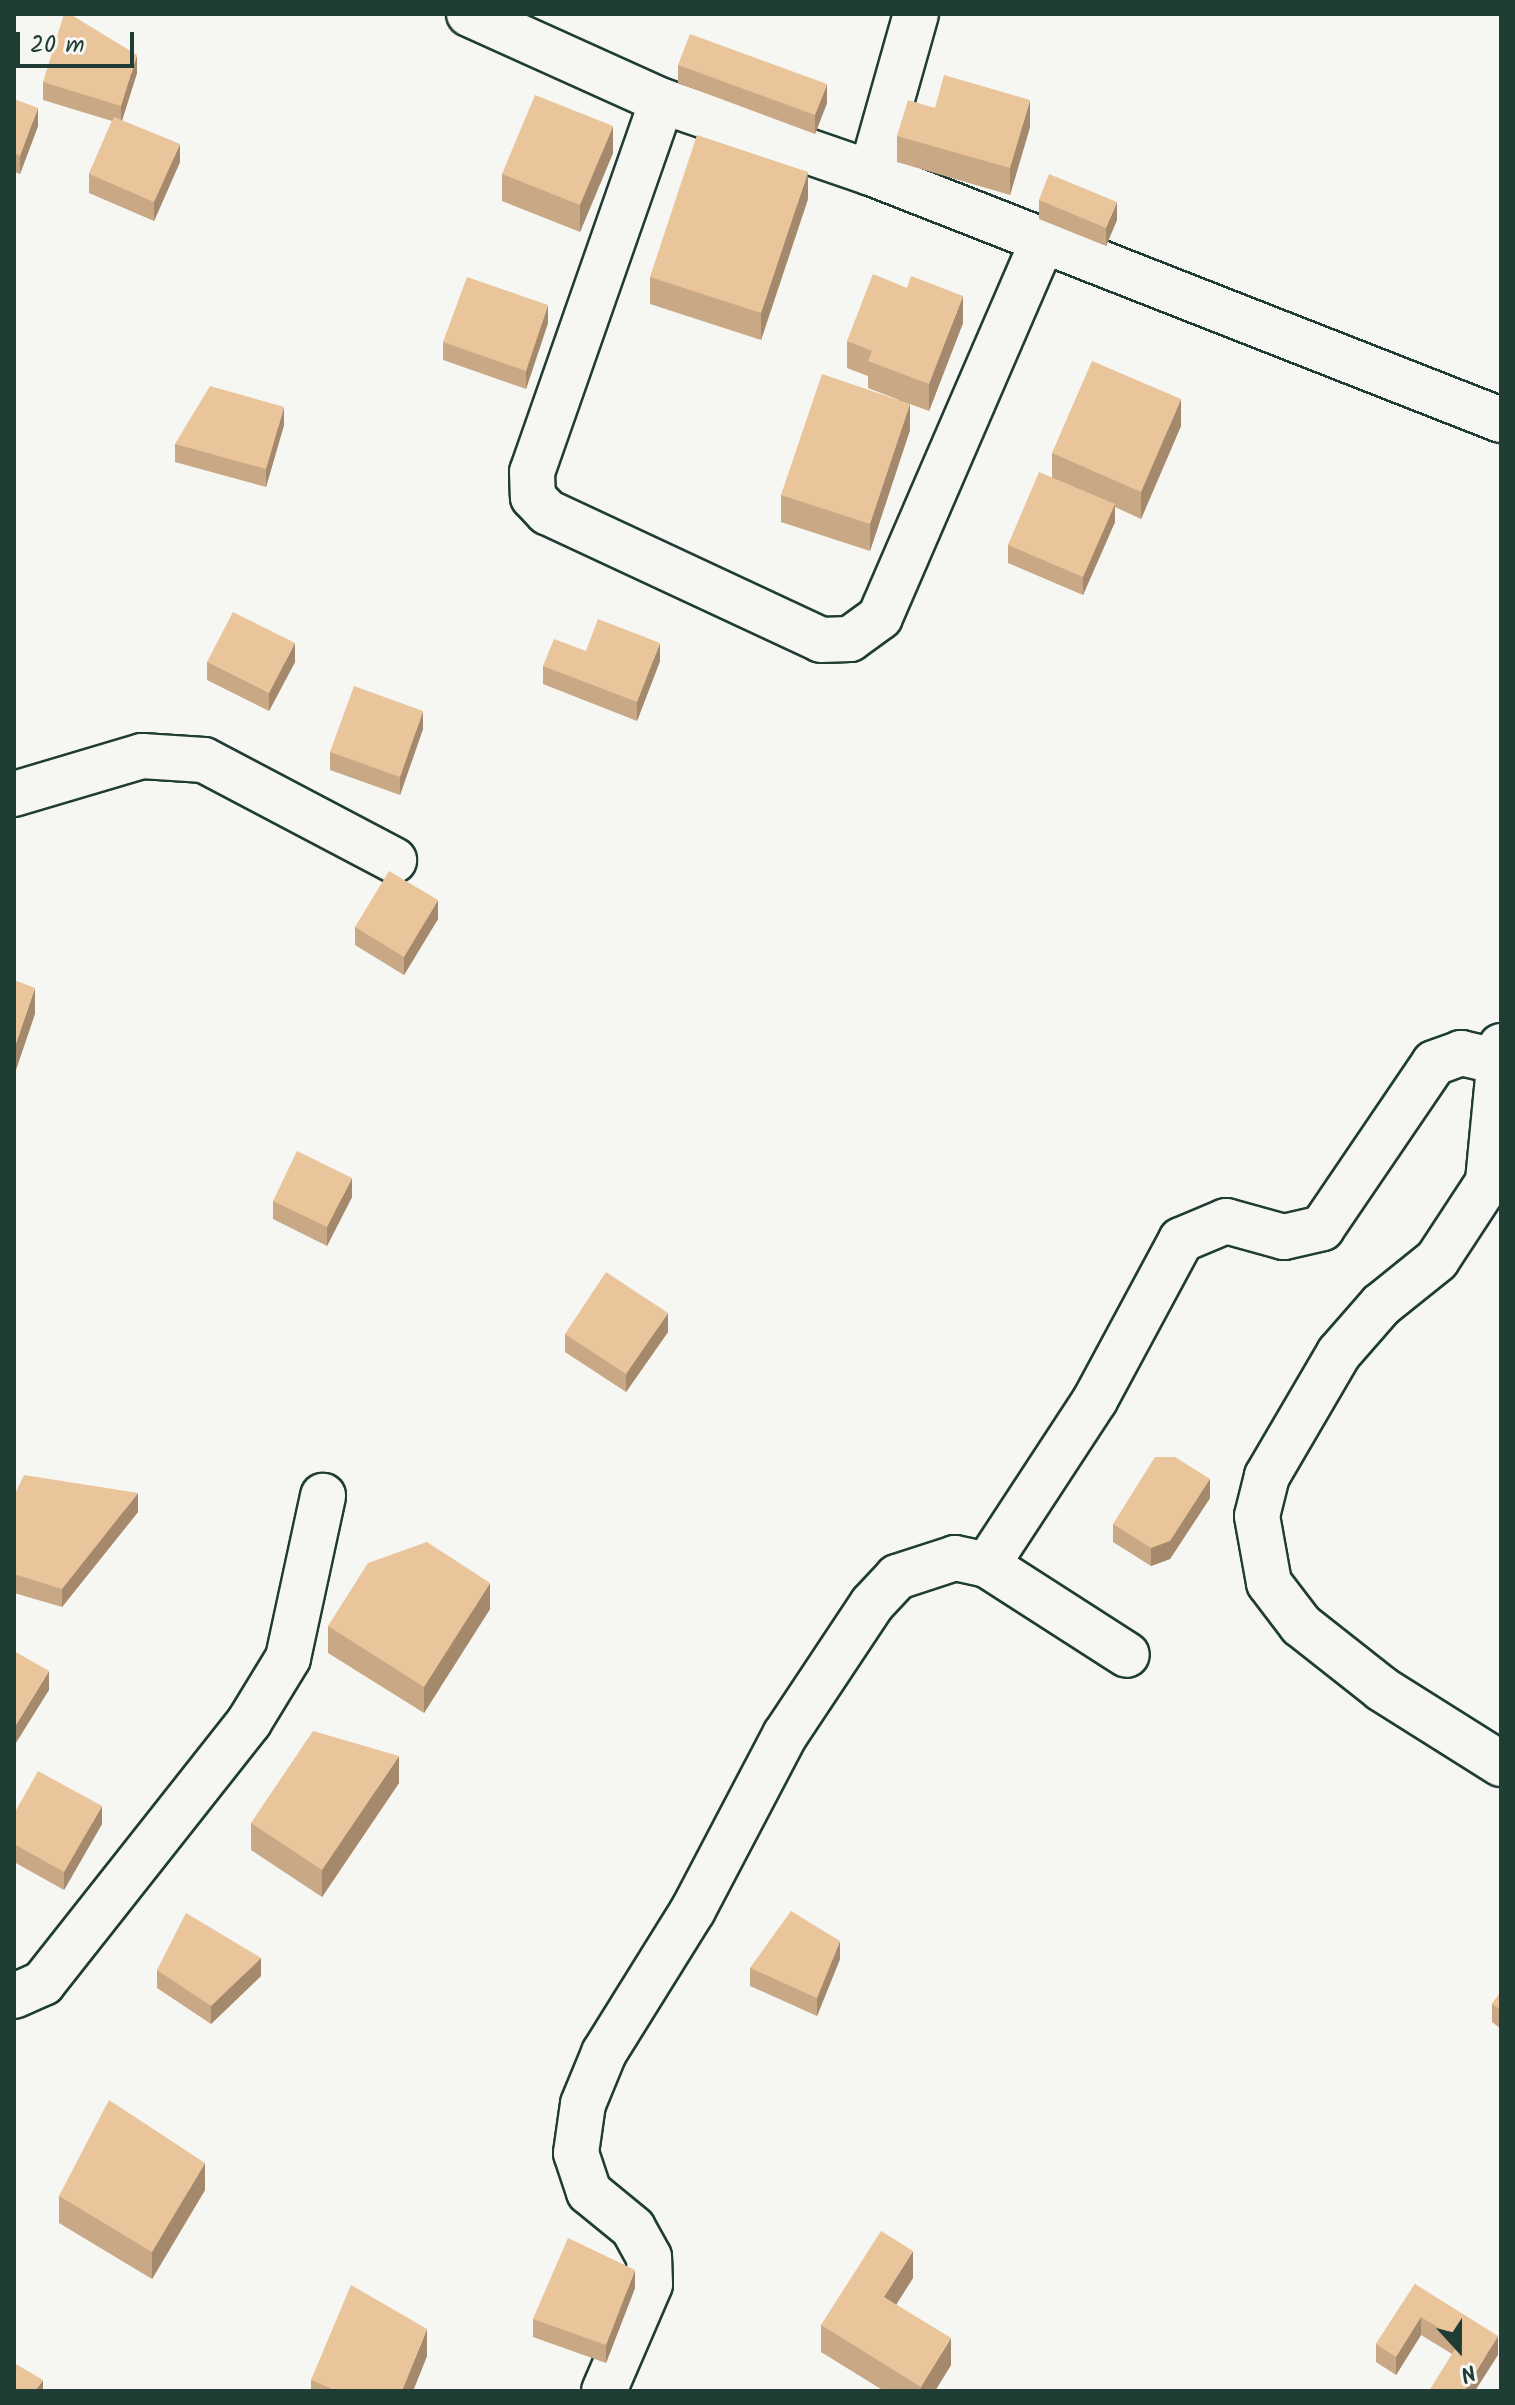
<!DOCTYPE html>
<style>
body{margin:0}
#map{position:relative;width:1515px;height:2405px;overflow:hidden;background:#f6f6f2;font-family:Kalam,sans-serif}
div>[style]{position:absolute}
.roads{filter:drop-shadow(2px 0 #1f3d34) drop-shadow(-2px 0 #1f3d34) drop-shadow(0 2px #1f3d34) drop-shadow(0 -2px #1f3d34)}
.minor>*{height:44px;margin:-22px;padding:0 22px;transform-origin:22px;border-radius:22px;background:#f6f6f2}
.wall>*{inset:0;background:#c9a985}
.shaded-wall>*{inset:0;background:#a4896c}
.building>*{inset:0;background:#eac49b}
span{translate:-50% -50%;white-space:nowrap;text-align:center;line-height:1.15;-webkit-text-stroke:6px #f6f6f2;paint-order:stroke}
.frame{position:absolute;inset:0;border:16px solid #1f3d34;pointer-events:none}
.north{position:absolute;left:1419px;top:2309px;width:80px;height:80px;-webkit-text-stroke:6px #f6f6f2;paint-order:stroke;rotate:159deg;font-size:22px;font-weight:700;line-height:32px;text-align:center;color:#1f3d34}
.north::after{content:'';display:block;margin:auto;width:28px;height:36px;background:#1f3d34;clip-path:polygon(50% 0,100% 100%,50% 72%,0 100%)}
.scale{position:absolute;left:16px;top:32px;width:118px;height:36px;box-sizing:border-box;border:4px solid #1f3d34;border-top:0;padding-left:10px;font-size:24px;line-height:28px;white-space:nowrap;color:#1f3d34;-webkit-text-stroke:6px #f6f6f2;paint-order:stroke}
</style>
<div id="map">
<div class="roads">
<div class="minor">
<div style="left:469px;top:14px;width:212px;rotate:24.3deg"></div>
<div style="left:662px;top:101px;width:221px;rotate:19deg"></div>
<div style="left:871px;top:173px;width:677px;rotate:21.41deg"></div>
<div style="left:662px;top:101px;width:393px;rotate:109.3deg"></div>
<div style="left:532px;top:472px;width:25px;rotate:88deg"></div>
<div style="left:533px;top:497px;width:21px;rotate:47deg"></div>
<div style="left:547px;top:512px;width:302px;rotate:25deg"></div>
<div style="left:821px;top:640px;width:29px;rotate:-2deg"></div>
<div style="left:850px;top:639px;width:37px;rotate:-36deg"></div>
<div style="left:880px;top:617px;width:408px;rotate:-66.6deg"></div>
<div style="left:871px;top:173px;width:165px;rotate:-74.2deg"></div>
<div style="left:14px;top:794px;width:134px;rotate:-16.5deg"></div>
<div style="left:142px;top:756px;width:62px;rotate:3.7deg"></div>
<div style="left:204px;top:760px;width:215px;rotate:27.8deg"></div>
<div style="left:1501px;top:1046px;width:137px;rotate:95.5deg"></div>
<div style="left:1488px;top:1182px;width:93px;rotate:123.2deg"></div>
<div style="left:1437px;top:1260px;width:72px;rotate:141.2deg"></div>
<div style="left:1381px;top:1305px;width:64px;rotate:131.2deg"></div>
<div style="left:1339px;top:1353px;width:143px;rotate:120.3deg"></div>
<div style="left:1267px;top:1476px;width:41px;rotate:104deg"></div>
<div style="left:1257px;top:1516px;width:68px;rotate:79.8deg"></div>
<div style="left:1269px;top:1583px;width:53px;rotate:52.7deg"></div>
<div style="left:1301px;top:1625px;width:103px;rotate:38.3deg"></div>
<div style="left:1382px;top:1689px;width:141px;rotate:32.2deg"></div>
<div style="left:987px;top:1565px;width:197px;rotate:-56.8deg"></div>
<div style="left:1095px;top:1400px;width:182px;rotate:-61.7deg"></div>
<div style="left:1181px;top:1240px;width:49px;rotate:-22.9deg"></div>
<div style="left:1226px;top:1221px;width:60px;rotate:15.4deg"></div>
<div style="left:1284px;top:1237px;width:39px;rotate:-13deg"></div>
<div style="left:1322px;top:1228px;width:199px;rotate:-55.8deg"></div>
<div style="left:1434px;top:1063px;width:29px;rotate:-20deg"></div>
<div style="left:1461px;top:1053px;width:35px;rotate:13deg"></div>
<div style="left:14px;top:1996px;width:32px;rotate:-24deg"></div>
<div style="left:43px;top:1983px;width:333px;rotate:-51.7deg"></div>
<div style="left:249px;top:1722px;width:75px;rotate:-58.6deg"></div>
<div style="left:288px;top:1658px;width:166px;rotate:-77.8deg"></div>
<div style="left:604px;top:2391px;width:116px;rotate:-66.7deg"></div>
<div style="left:650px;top:2284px;width:27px;rotate:-92deg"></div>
<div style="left:649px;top:2257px;width:33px;rotate:-119deg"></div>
<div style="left:633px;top:2228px;width:57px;rotate:-140.7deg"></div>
<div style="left:589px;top:2192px;width:41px;rotate:-108.4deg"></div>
<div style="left:576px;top:2153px;width:49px;rotate:-81.9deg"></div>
<div style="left:583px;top:2104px;width:55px;rotate:-67.6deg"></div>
<div style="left:604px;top:2053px;width:168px;rotate:-58.1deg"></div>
<div style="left:693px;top:1910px;width:198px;rotate:-62.3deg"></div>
<div style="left:785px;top:1735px;width:157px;rotate:-56.4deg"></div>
<div style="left:872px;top:1604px;width:37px;rotate:-47deg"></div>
<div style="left:897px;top:1577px;width:61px;rotate:-18.1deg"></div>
<div style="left:955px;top:1558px;width:33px;rotate:12deg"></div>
<div style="left:987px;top:1565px;width:166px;rotate:32.7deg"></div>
</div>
</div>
<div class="wall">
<div style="clip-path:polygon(678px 65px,827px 103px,815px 134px,678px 83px)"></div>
<div style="clip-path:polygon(137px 73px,122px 120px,180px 162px,154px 221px,89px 193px,89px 174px,112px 121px,43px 100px,43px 82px)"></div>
<div style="clip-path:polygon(14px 99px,38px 126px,20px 174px,14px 172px)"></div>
<div style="clip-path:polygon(935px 108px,1030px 127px,1010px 195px,897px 162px,897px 136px)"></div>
<div style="clip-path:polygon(613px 153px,580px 232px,502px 201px,502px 174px)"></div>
<div style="clip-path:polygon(808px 199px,761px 340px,650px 304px,650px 277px)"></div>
<div style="clip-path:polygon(1039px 200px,1117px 220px,1106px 246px,1039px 219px)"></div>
<div style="clip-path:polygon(548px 323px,526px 389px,443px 360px,443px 342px)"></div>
<div style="clip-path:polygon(963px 323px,929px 411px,910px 404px,910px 430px,870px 551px,781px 522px,781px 495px,899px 400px,868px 388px,868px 376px,847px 368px,847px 341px)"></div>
<div style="clip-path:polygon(284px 425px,266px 487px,175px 462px,175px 444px)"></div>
<div style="clip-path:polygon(1181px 426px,1141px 519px,1115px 507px,1115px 522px,1083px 595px,1008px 563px,1008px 545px,1052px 477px,1052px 453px)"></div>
<div style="clip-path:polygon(586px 651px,660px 661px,637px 721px,543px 684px,543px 666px)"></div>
<div style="clip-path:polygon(207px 662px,295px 662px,269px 711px,207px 680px)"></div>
<div style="clip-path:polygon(423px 729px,400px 795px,330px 770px,330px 752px)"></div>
<div style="clip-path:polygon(438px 919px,404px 975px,355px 945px,355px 927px)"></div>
<div style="clip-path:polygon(352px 1197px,327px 1246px,273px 1219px,273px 1201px)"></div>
<div style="clip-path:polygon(668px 1332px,626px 1392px,565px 1352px,565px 1334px)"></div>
<div style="clip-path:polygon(14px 1496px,138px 1512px,62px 1607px,14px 1593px)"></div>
<div style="clip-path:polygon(1210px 1498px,1170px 1559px,1151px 1566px,1113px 1542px,1113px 1524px)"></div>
<div style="clip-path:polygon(490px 1609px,424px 1713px,328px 1653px,328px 1626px)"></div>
<div style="clip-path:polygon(399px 1783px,322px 1897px,251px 1850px,251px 1823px)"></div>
<div style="clip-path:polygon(14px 1814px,102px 1824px,64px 1890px,14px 1862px)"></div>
<div style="clip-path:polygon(840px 1959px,817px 2016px,750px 1986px,750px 1968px)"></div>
<div style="clip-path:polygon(157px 1970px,261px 1976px,211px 2024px,157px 1988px)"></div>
<div style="clip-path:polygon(1501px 1992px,1501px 2029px,1492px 2022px,1492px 2004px)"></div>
<div style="clip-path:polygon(205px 2190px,152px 2279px,59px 2223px,59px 2196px)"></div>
<div style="clip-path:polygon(913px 2278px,896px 2304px,951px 2365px,935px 2391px,884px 2391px,821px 2352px,821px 2325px)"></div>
<div style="clip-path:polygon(1415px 2284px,1498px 2355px,1452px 2354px,1421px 2335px,1396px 2375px,1376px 2362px,1376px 2344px)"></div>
<div style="clip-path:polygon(635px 2288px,606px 2363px,533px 2337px,533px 2319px)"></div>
<div style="clip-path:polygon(427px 2356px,413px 2391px,311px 2391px,311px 2380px)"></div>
</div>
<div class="shaded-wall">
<div style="clip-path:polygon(137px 55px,137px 73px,121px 124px,121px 106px)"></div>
<div style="clip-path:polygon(827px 84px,827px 103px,815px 134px,815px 115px)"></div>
<div style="clip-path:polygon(1030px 100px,1030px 127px,1010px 195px,1010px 168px)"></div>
<div style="clip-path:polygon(38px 108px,38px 126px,20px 174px,20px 156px)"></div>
<div style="clip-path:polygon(613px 126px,613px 153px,580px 232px,580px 205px)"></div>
<div style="clip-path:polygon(180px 144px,180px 162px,154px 221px,154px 202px)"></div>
<div style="clip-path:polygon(808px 172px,808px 199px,761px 340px,761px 313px)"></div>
<div style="clip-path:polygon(1117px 202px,1117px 220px,1106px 246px,1106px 228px)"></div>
<div style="clip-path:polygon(963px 296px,963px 323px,929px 411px,929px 384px)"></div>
<div style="clip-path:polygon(548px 305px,548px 323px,526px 389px,526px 371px)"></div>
<div style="clip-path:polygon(1181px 399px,1181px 426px,1141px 519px,1141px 492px)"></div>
<div style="clip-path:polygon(910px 404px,910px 430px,870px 551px,870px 524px)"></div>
<div style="clip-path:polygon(284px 407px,284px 425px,266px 487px,266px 469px)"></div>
<div style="clip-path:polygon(1115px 504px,1115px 522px,1083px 595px,1083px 577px)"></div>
<div style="clip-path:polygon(295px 643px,295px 662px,269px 711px,269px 693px)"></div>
<div style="clip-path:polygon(660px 643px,660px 661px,637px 721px,637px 702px)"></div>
<div style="clip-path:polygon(423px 711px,423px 729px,400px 795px,400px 777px)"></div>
<div style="clip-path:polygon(438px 900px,438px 919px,404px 975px,404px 957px)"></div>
<div style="clip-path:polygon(35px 988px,35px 1014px,14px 1076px,14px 1049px)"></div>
<div style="clip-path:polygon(352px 1178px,352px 1197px,327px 1246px,327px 1227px)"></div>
<div style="clip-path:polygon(668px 1313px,668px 1332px,626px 1392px,626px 1374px)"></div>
<div style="clip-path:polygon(1210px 1479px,1210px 1498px,1170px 1559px,1151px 1566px,1151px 1548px)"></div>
<div style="clip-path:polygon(138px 1493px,138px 1512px,62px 1607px,62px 1589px)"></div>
<div style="clip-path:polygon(490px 1583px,490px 1609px,424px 1713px,424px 1687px)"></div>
<div style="clip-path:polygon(49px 1671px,49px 1690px,14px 1746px,14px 1728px)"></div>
<div style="clip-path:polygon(399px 1756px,399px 1783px,322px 1897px,322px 1870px)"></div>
<div style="clip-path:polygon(102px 1806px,102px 1824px,64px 1890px,64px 1872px)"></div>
<div style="clip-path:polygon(840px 1941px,840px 1959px,817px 2016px,817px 1998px)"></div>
<div style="clip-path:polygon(261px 1958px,261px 1976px,211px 2024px,211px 2006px)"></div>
<div style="clip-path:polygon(205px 2163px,205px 2190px,152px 2279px,152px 2252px)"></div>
<div style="clip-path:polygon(913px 2251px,913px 2278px,884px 2324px,884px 2297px)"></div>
<div style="clip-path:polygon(635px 2270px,635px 2288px,606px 2363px,606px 2345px)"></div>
<div style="clip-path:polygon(1421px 2317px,1421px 2335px,1396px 2375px,1396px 2357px)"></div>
<div style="clip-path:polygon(427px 2329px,427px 2356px,413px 2391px,402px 2391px)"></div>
<div style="clip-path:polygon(1498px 2336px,1498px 2355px,1475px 2391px,1464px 2391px)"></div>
<div style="clip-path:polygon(951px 2338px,951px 2365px,935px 2391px,921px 2391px,921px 2387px)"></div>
<div style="clip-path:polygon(43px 2380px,43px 2391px,35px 2391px)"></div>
</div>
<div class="building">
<div style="clip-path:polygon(64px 14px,70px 14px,137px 55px,121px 106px,43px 82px)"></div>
<div style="clip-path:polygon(690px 34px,827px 84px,815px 115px,678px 65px)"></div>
<div style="clip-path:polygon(944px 75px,1030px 100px,1010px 168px,897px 136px,908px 100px,935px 108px)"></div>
<div style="clip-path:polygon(535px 95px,613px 126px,580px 205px,502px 174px)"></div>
<div style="clip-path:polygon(14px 99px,38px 108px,20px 156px,14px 153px)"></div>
<div style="clip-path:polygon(114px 117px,180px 144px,154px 202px,89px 174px)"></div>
<div style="clip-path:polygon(697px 135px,808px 172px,761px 313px,650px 277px)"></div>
<div style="clip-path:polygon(1049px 174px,1117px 202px,1106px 228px,1039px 200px)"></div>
<div style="clip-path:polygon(873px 274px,907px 288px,911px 276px,963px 296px,929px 384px,868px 361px,872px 351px,847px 341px)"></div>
<div style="clip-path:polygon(467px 277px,548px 305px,526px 371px,443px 342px)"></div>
<div style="clip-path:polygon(1092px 361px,1181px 399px,1141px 492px,1052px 453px)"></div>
<div style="clip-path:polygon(822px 374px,910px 404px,870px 524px,781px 495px)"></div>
<div style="clip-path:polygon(210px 386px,284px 407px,266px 469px,175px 444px)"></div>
<div style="clip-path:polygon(1039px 472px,1115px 504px,1083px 577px,1008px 545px)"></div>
<div style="clip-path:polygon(233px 612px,295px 643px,269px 693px,207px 662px)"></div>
<div style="clip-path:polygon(598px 619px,660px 643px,637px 702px,543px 666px,554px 639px,586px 651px)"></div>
<div style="clip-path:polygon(354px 686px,423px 711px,400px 777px,330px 752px)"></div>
<div style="clip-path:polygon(389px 871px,438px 900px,404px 957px,355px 927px)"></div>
<div style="clip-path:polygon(14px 980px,35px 988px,14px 1049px)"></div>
<div style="clip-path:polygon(297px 1151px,352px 1178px,327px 1227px,273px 1201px)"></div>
<div style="clip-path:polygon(606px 1272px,668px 1313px,626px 1374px,565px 1334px)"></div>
<div style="clip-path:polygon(1155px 1457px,1175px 1457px,1210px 1479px,1170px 1541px,1151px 1548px,1113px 1524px)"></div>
<div style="clip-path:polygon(24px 1475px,138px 1493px,62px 1589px,14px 1574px,14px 1496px)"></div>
<div style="clip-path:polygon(427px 1542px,490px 1583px,424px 1687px,328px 1626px,368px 1563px)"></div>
<div style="clip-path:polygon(14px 1651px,49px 1671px,14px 1728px)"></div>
<div style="clip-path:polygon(313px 1731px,399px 1756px,322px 1870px,251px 1823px)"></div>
<div style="clip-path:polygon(38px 1771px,102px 1806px,64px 1872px,14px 1844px,14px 1814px)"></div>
<div style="clip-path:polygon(791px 1911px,840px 1941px,817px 1998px,750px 1968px)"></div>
<div style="clip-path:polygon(186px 1913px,261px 1958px,211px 2006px,157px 1970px)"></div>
<div style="clip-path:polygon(1501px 1992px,1501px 2010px,1492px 2004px)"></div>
<div style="clip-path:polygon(109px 2100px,205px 2163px,152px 2252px,59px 2196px)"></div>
<div style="clip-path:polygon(881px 2231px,913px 2251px,884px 2297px,951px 2338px,921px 2387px,821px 2325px)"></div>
<div style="clip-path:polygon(568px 2238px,635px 2270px,606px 2345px,533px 2319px)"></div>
<div style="clip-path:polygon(1415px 2284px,1498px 2336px,1464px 2391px,1429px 2391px,1460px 2341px,1421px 2317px,1396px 2357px,1376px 2344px)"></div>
<div style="clip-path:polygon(351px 2285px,427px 2329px,402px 2391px,337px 2391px,311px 2380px)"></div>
<div style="clip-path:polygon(14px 2363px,43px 2380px,35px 2391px,14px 2391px)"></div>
</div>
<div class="frame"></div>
<div class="north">N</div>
<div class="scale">20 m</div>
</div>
